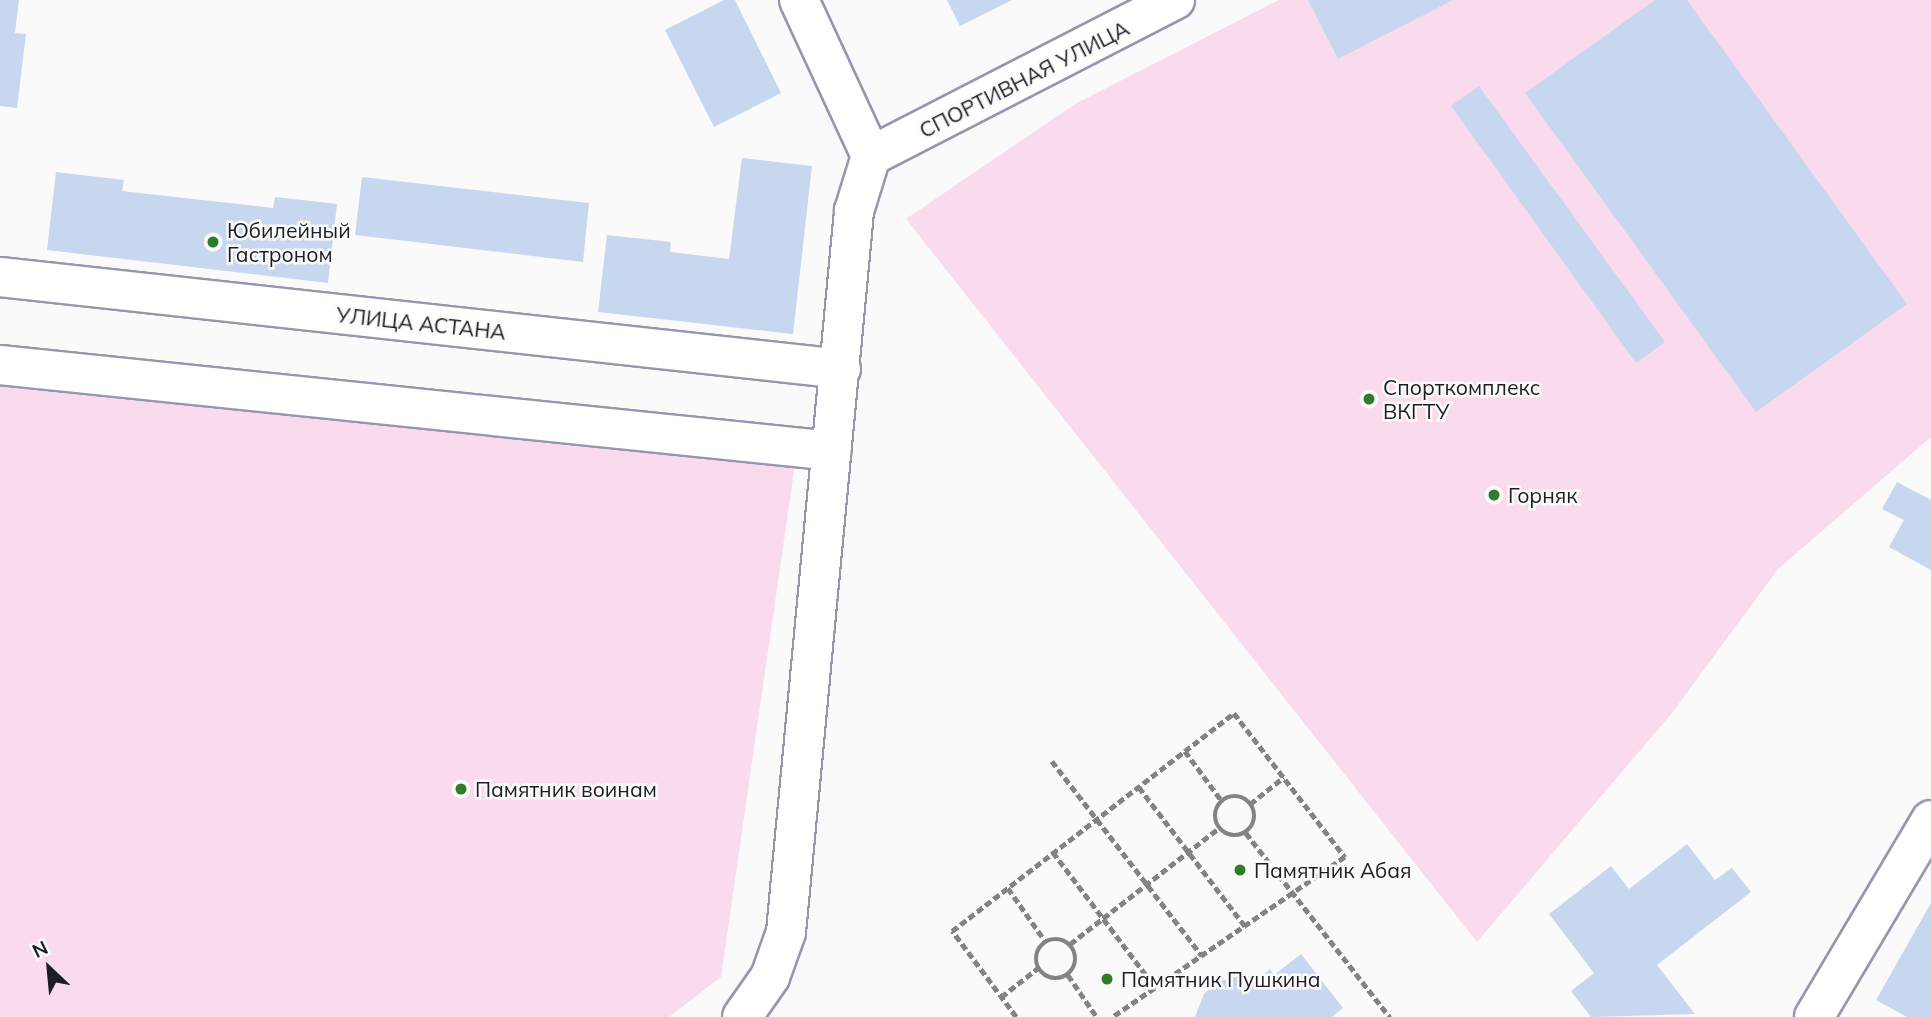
<!DOCTYPE html>
<meta charset="utf-8">
<style>
body{margin:0}
#map{position:relative;width:1931px;height:1017px;overflow:hidden;background:#fafafa;font-family:Mulish,sans-serif}
div>[style]{position:absolute}
.green>*{inset:0;background:#fadbed}
.building>*{inset:0;background:#c7d7ef}
.path>*{height:4.5px;margin-top:-2.25px;transform-origin:0;background:repeating-linear-gradient(90deg,#828287 0 7px,transparent 0 10.5px)}
.path>.ring{margin:-2.25px;padding:0;box-sizing:content-box;background:none;border:4.5px solid #828287;border-radius:50%}
.roads{filter:drop-shadow(2px 0 #9696b0) drop-shadow(-2px 0 #9696b0) drop-shadow(0 2px #9696b0) drop-shadow(0 -2px #9696b0)}
.minor>*{height:38px;margin:-19px;padding:0 19px;transform-origin:19px;border-radius:19px;background:#fff}
.dots>*{width:19px;height:19px;translate:-50% -50%;box-sizing:border-box;border:4px solid #fafafa;border-radius:50%}
span{translate:-50% -50%;white-space:nowrap;text-align:center;line-height:1.15;-webkit-text-stroke:5px #fafafa;paint-order:stroke}
.street-label{font-size:21px;color:#1d1d26}
.poi-label{font-size:21px;color:#1d1d26}
.left{translate:0 -50%;text-align:left}
.north{position:absolute;left:14px;top:933px;width:70px;height:70px;-webkit-text-stroke:5px #fafafa;paint-order:stroke;rotate:334deg;font-size:19px;font-weight:700;line-height:28px;text-align:center;color:#1d1d26}
.north::after{content:'';display:block;margin:auto;width:24px;height:32px;background:#1d1d26;clip-path:polygon(50% 0,100% 100%,50% 72%,0 100%)}
</style>
<div id="map">
<div class="green">
<div style="clip-path:polygon(1279px 0,1931px 0,1931px 437px,1778px 569px,1672px 713px,1477px 942px,906px 219px,1075px 104px)"></div>
<div style="clip-path:polygon(0 380px,795px 464px,721px 977px,669px 1017px,0 1017px)"></div>
</div>
<div class="building">
<div style="clip-path:polygon(0 0,19px 0,15px 33px,26px 34px,17px 108px,0 106px)"></div>
<div style="clip-path:polygon(724px 0,735px 0,781px 93px,714px 127px,665px 30px)"></div>
<div style="clip-path:polygon(947px 0,1012px 0,960px 26px)"></div>
<div style="clip-path:polygon(1308px 0,1453px 0,1338px 59px)"></div>
<div style="clip-path:polygon(1655px 0,1687px 0,1907px 304px,1756px 412px,1525px 93px)"></div>
<div style="clip-path:polygon(1479px 86px,1665px 342px,1636px 363px,1451px 106px)"></div>
<div style="clip-path:polygon(742px 158px,812px 166px,793px 334px,598px 312px,607px 235px,671px 242px,670px 252px,729px 259px)"></div>
<div style="clip-path:polygon(56px 172px,124px 180px,122px 191px,273px 208px,275px 197px,337px 204px,328px 283px,47px 250px)"></div>
<div style="clip-path:polygon(362px 177px,589px 203px,583px 262px,355px 235px)"></div>
<div style="clip-path:polygon(1897px 482px,1931px 500px,1931px 570px,1889px 547px,1904px 520px,1882px 509px)"></div>
<div style="clip-path:polygon(1687px 844px,1715px 880px,1732px 868px,1751px 892px,1657px 965px,1695px 1014px,1591px 1017px,1571px 991px,1594px 973px,1549px 914px,1611px 866px,1629px 889px)"></div>
<div style="clip-path:polygon(1931px 903px,1931px 1017px,1907px 1017px,1876px 1000px)"></div>
<div style="clip-path:polygon(1301px 954px,1343px 1008px,1332px 1017px,1195px 1017px,1204px 994px,1217px 982px,1239px 976px,1257px 979px,1270px 969px,1274px 975px)"></div>
</div>
<div class="path">
<div style="left:1185px;top:751px;width:62px;rotate:53.5deg"></div>
<div style="left:1052px;top:761px;width:246px;rotate:52.4deg"></div>
<div style="left:1139px;top:787px;width:175px;rotate:52.7deg"></div>
<div class="ring" style="left:1215px;top:796px;width:35.5px;height:35.5px"></div>
<div style="left:1250px;top:804px;width:43px;rotate:-38.5deg"></div>
<div style="left:1246px;top:833px;width:234px;rotate:52deg"></div>
<div style="left:1053px;top:852px;width:171px;rotate:52.9deg"></div>
<div style="left:1008px;top:888px;width:66px;rotate:54.9deg"></div>
<div class="ring" style="left:1036px;top:939px;width:35.5px;height:35.5px"></div>
<div style="left:1070px;top:944px;width:189px;rotate:-37.9deg"></div>
<div style="left:1068px;top:975px;width:51px;rotate:55.4deg"></div>
<div style="left:1001px;top:997px;width:47px;rotate:-38.1deg"></div>
<div style="left:1016px;top:1017px;width:107px;rotate:-126.7deg"></div>
<div style="left:952px;top:931px;width:356px;rotate:-37.7deg"></div>
<div style="left:1234px;top:713px;width:182px;rotate:52.4deg"></div>
<div style="left:1345px;top:857px;width:282px;rotate:145.4deg"></div>
</div>
<div class="roads">
<div class="minor">
<div style="left:799px;top:0;width:172px;rotate:65.2deg"></div>
<div style="left:871px;top:156px;width:342px;rotate:-27.2deg"></div>
<div style="left:0;top:277px;width:846px;rotate:6.24deg"></div>
<div style="left:0;top:365px;width:836px;rotate:5.9deg"></div>
<div style="left:742px;top:1017px;width:49px;rotate:-55deg"></div>
<div style="left:770px;top:977px;width:48px;rotate:-70.4deg"></div>
<div style="left:786px;top:932px;width:724px;rotate:-84.61deg"></div>
<div style="left:854px;top:211px;width:58px;rotate:-72.8deg"></div>
<div style="left:1814px;top:1017px;width:229px;rotate:-59.3deg"></div>
</div>
</div>
<div class="dots">
<div style="left:213px;top:242px;background:#2c7e29"></div>
<div style="left:1369px;top:399px;background:#2c7e29"></div>
<div style="left:1494px;top:495px;background:#2c7e29"></div>
<div style="left:461px;top:789px;background:#2c7e29"></div>
<div style="left:1240px;top:870px;background:#2c7e29"></div>
<div style="left:1107px;top:979px;background:#2c7e29"></div>
</div>
<div class="street-label">
<span style="left:1024px;top:79px;rotate:-27deg">СПОРТИВНАЯ УЛИЦА</span>
<span style="left:421px;top:323px;rotate:6deg">УЛИЦА АСТАНА</span>
</div>
<div class="poi-label">
<span class="left" style="left:227px;top:242px">Юбилейный<br>Гастроном</span>
<span class="left" style="left:1383px;top:399px">Спорткомплекс<br>ВКГТУ</span>
<span class="left" style="left:1508px;top:495px">Горняк</span>
<span class="left" style="left:475px;top:789px">Памятник воинам</span>
<span class="left" style="left:1254px;top:870px">Памятник Абая</span>
<span class="left" style="left:1121px;top:979px">Памятник Пушкина</span>
</div>
<div class="north">N</div>
</div>
